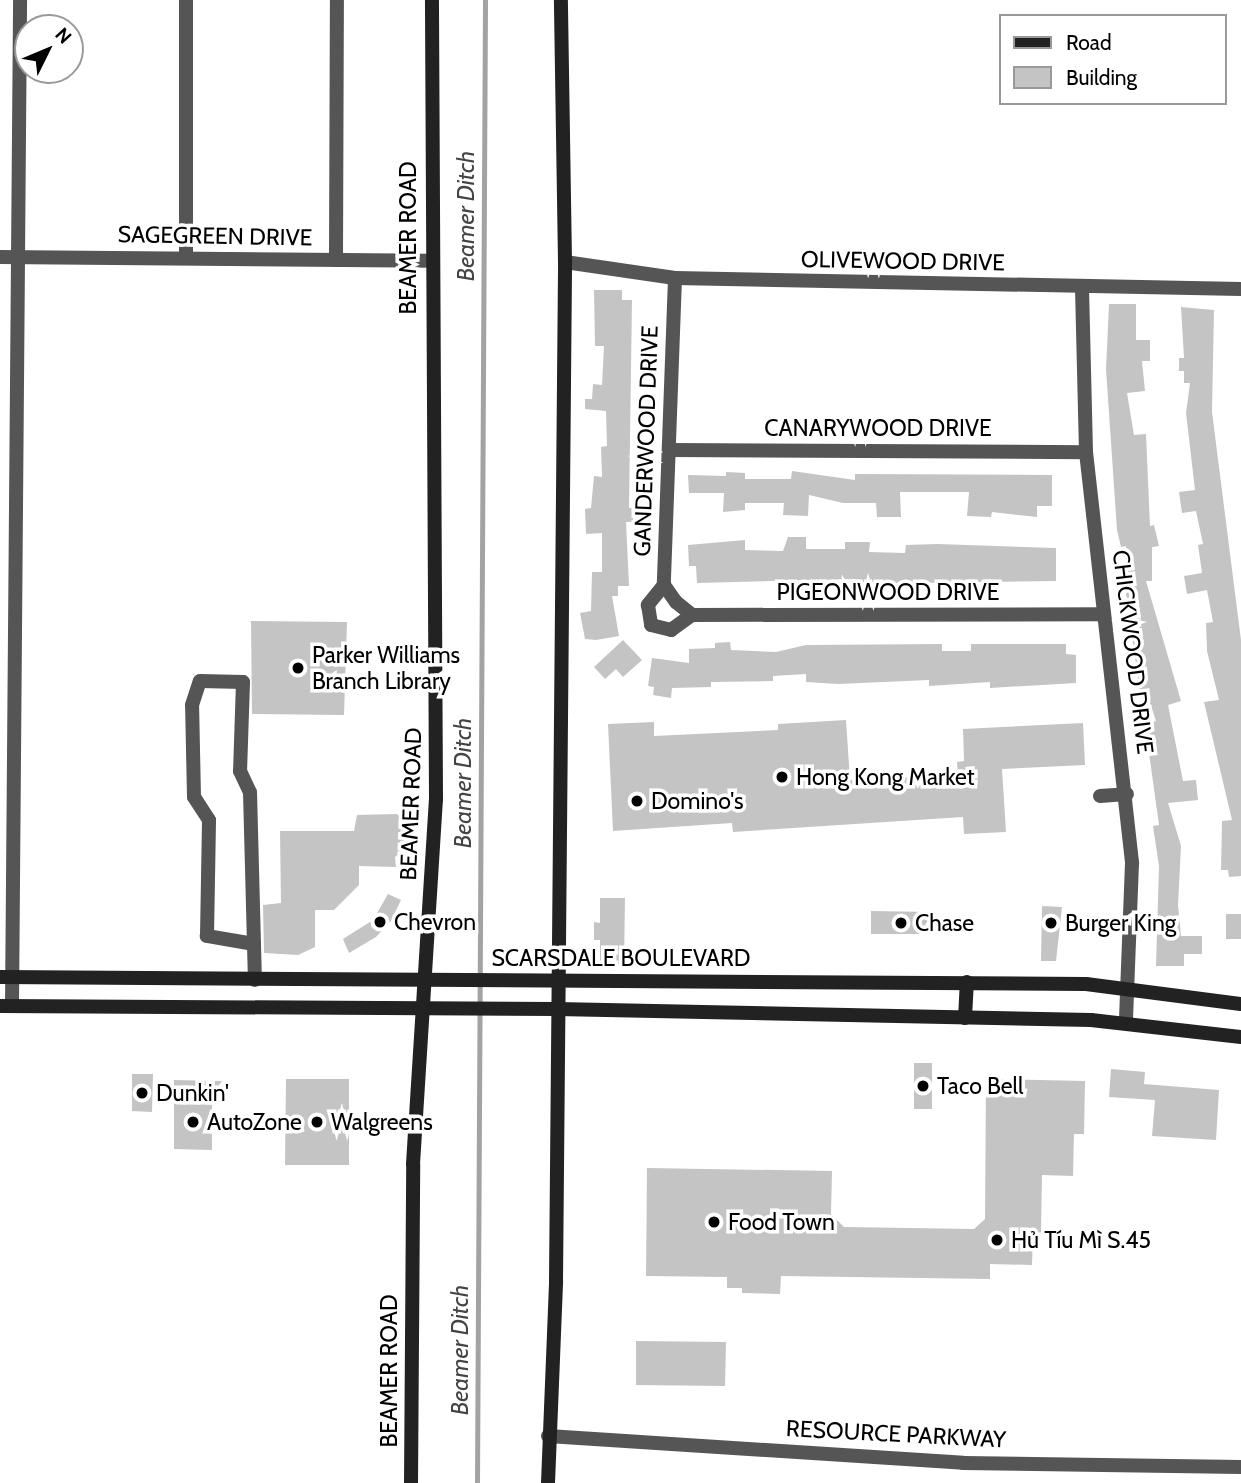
<!DOCTYPE html>
<meta charset="utf-8">
<style>
body{margin:0}
#map{position:relative;width:1241px;height:1483px;overflow:hidden;background:#fff;font-family:Cabin,sans-serif}
div>[style]{position:absolute}
.stream>*{height:4.5px;margin:-2.25px;padding:0 2.25px;transform-origin:2.25px;border-radius:2.25px;background:#a3a3a3}
.building>*{inset:0;background:#c4c4c4}
.street>*{height:14px;margin:-7px;padding:0 7px;transform-origin:7px;border-radius:7px;background:#555}
.secondary>*{height:14px;margin:-7px;padding:0 7px;transform-origin:7px;border-radius:7px;background:#222}
.dots>*{width:19px;height:19px;translate:-50% -50%;box-sizing:border-box;border:4px solid #fff;border-radius:50%}
span{translate:-50% -50%;white-space:nowrap;text-align:center;line-height:1.15;-webkit-text-stroke:7px #fff;paint-order:stroke}
.street-label{font-size:23px;color:#000}
.poi-label{font-size:23px;color:#000}
.left{translate:0 -50%;text-align:left}
.water-label{font-size:24px;color:#444;font-style:italic}
.legend{position:absolute;left:999px;top:14px;width:228px;height:91px;box-sizing:border-box;background:#fff;border:2px solid #999;margin:0;padding:9px 12px;list-style:none;font-size:21px;color:#000}
.legend li{display:flex;align-items:center;gap:14px;height:35px}
.legend b{width:35px;border:2px solid #999}
.north{position:absolute;left:14px;top:14px;width:70px;height:70px;box-sizing:border-box;background:#fff;border:2px solid #999;border-radius:50%;rotate:47deg;font-size:19px;font-weight:700;line-height:28px;text-align:center;color:#000}
.north::after{content:'';display:block;margin:auto;width:24px;height:32px;background:#000;clip-path:polygon(50% 0,100% 100%,50% 72%,0 100%)}
</style>
<div id="map">
<div class="stream">
<div style="left:477px;top:1483px;width:1483px;rotate:-89.69deg"></div>
</div>
<div class="building">
<div style="clip-path:polygon(594px 290px,622px 290px,622px 300px,632px 300px,629px 508px,633px 508px,633px 522px,626px 522px,629px 586px,618px 586px,618px 596px,612px 596px,619px 636px,596px 640px,585px 639px,580px 613px,591px 611px,592px 572px,602px 572px,602px 533px,586px 534px,585px 509px,591px 508px,594px 476px,602px 477px,601px 447px,607px 446px,606px 411px,585px 409px,585px 399px,592px 399px,593px 384px,602px 385px,604px 346px,595px 346px)"></div>
<div style="clip-path:polygon(1109px 304px,1136px 304px,1136px 340px,1150px 340px,1150px 361px,1142px 361px,1145px 391px,1127px 393px,1134px 435px,1146px 434px,1150px 526px,1154px 525px,1159px 546px,1152px 547px,1152px 581px,1146px 581px,1181px 701px,1168px 705px,1183px 781px,1196px 780px,1198px 800px,1168px 803px,1181px 846px,1178px 905px,1181px 936px,1202px 936px,1202px 954px,1184px 954px,1184px 966px,1156px 966px,1159px 866px,1153px 826px,1159px 825px,1145px 724px,1156px 721px,1149px 700px,1143px 702px,1140px 692px,1131px 630px,1138px 628px,1126px 595px,1126px 546px,1121px 547px,1117px 530px,1106px 369px)"></div>
<div style="clip-path:polygon(1181px 307px,1214px 310px,1212px 412px,1241px 640px,1241px 876px,1229px 877px,1228px 870px,1221px 870px,1222px 821px,1232px 820px,1204px 702px,1219px 700px,1207px 651px,1206px 623px,1213px 622px,1207px 590px,1187px 594px,1184px 576px,1202px 573px,1198px 545px,1203px 544px,1196px 511px,1182px 513px,1179px 492px,1195px 490px,1186px 413px,1190px 383px,1184px 383px,1184px 371px,1179px 371px,1179px 358px,1184px 358px)"></div>
<div style="clip-path:polygon(792px 471px,855px 480px,855px 474px,1052px 475px,1052px 506px,1037px 506px,1037px 517px,992px 512px,991px 517px,967px 516px,969px 492px,900px 492px,901px 517px,877px 517px,876px 503px,843px 503px,809px 495px,808px 516px,783px 515px,784px 503px,745px 503px,745px 510px,723px 512px,724px 493px,689px 493px,688px 475px,726px 476px,726px 472px,745px 473px,745px 479px,791px 479px)"></div>
<div style="clip-path:polygon(788px 537px,806px 537px,806px 549px,845px 549px,845px 542px,870px 542px,869px 552px,905px 553px,906px 545px,937px 544px,1056px 548px,1056px 581px,855px 584px,855px 579px,697px 583px,696px 566px,689px 566px,688px 545px,745px 540px,745px 550px,783px 551px)"></div>
<div style="clip-path:polygon(251px 621px,347px 622px,344px 715px,252px 714px)"></div>
<div style="clip-path:polygon(623px 640px,642px 660px,623px 677px,616px 669px,605px 679px,594px 667px)"></div>
<div style="clip-path:polygon(730px 642px,731px 650px,776px 652px,806px 645px,942px 644px,942px 651px,971px 651px,971px 644px,1066px 644px,1066px 654px,1076px 655px,1076px 683px,990px 688px,990px 682px,929px 686px,929px 680px,838px 684px,806px 682px,806px 674px,773px 676px,773px 681px,711px 682px,711px 687px,672px 688px,671px 698px,653px 695px,654px 687px,648px 686px,652px 658px,689px 663px,689px 649px,715px 648px,715px 643px)"></div>
<div style="clip-path:polygon(846px 720px,850px 780px,958px 775px,957px 762px,964px 761px,963px 729px,1083px 723px,1085px 765px,1002px 769px,1006px 832px,964px 834px,963px 817px,733px 832px,732px 823px,613px 831px,608px 724px,654px 722px,654px 736px,778px 730px,778px 724px)"></div>
<div style="clip-path:polygon(397px 814px,404px 821px,404px 850px,395px 857px,396px 867px,359px 866px,359px 885px,334px 910px,315px 910px,315px 947px,298px 955px,264px 953px,263px 905px,281px 903px,280px 831px,354px 831px,357px 815px)"></div>
<div style="clip-path:polygon(388px 894px,401px 900px,391px 921px,376px 937px,349px 953px,343px 939px,373px 920px)"></div>
<div style="clip-path:polygon(600px 898px,625px 898px,624px 964px,600px 964px,600px 940px,594px 940px,594px 922px,600px 923px)"></div>
<div style="clip-path:polygon(1042px 906px,1062px 907px,1056px 961px,1041px 961px)"></div>
<div style="clip-path:polygon(871px 911px,932px 912px,932px 934px,871px 934px)"></div>
<div style="clip-path:polygon(1226px 914px,1241px 914px,1241px 939px,1226px 939px)"></div>
<div style="clip-path:polygon(914px 1063px,932px 1063px,932px 1109px,914px 1109px)"></div>
<div style="clip-path:polygon(1111px 1069px,1145px 1072px,1144px 1084px,1219px 1090px,1216px 1140px,1152px 1136px,1155px 1100px,1109px 1097px)"></div>
<div style="clip-path:polygon(132px 1074px,153px 1074px,152px 1112px,132px 1111px)"></div>
<div style="clip-path:polygon(286px 1079px,349px 1079px,349px 1165px,285px 1165px)"></div>
<div style="clip-path:polygon(986px 1079px,1085px 1081px,1084px 1134px,1074px 1134px,1073px 1176px,1042px 1175px,1041px 1233px,1033px 1233px,1032px 1265px,990px 1264px,990px 1279px,781px 1276px,780px 1294px,742px 1293px,742px 1288px,727px 1288px,727px 1277px,646px 1276px,647px 1168px,832px 1171px,831px 1214px,844px 1227px,974px 1229px,985px 1219px)"></div>
<div style="clip-path:polygon(174px 1080px,222px 1081px,212px 1095px,212px 1150px,174px 1149px)"></div>
<div style="clip-path:polygon(636px 1341px,726px 1342px,725px 1386px,636px 1385px)"></div>
</div>
<div class="street">
<div style="left:0;top:257px;width:430px;rotate:0.5deg"></div>
<div style="left:186px;top:257px;width:257px;rotate:-90deg"></div>
<div style="left:336px;top:260px;width:260px;rotate:-89.8deg"></div>
<div style="left:565px;top:262px;width:111px;rotate:8.3deg"></div>
<div style="left:675px;top:278px;width:566px;rotate:1.11deg"></div>
<div style="left:675px;top:278px;width:307px;rotate:92.1deg"></div>
<div style="left:664px;top:585px;width:21px;rotate:55deg"></div>
<div style="left:676px;top:602px;width:21px;rotate:39deg"></div>
<div style="left:692px;top:615px;width:412px;rotate:-0.1deg"></div>
<div style="left:1082px;top:288px;width:164px;rotate:88.6deg"></div>
<div style="left:1086px;top:452px;width:414px;rotate:83.6deg"></div>
<div style="left:1132px;top:863px;width:158px;rotate:92.2deg"></div>
<div style="left:669px;top:450px;width:417px;rotate:0.3deg"></div>
<div style="left:664px;top:585px;width:26px;rotate:129deg"></div>
<div style="left:648px;top:605px;width:20px;rotate:81deg"></div>
<div style="left:651px;top:625px;width:21px;rotate:14deg"></div>
<div style="left:671px;top:630px;width:26px;rotate:-36deg"></div>
<div style="left:1100px;top:796px;width:27px;rotate:-4deg"></div>
<div style="left:254px;top:944px;width:48px;rotate:-170.3deg"></div>
<div style="left:207px;top:936px;width:116px;rotate:-89deg"></div>
<div style="left:209px;top:820px;width:27px;rotate:-123deg"></div>
<div style="left:194px;top:797px;width:92px;rotate:-91.2deg"></div>
<div style="left:192px;top:705px;width:25px;rotate:-72deg"></div>
<div style="left:200px;top:681px;width:43px;rotate:1.3deg"></div>
<div style="left:243px;top:682px;width:89px;rotate:91.9deg"></div>
<div style="left:240px;top:771px;width:23px;rotate:65deg"></div>
<div style="left:250px;top:792px;width:188px;rotate:88.5deg"></div>
<div style="left:12px;top:1006px;width:1006px;rotate:-89.54deg"></div>
<div style="left:548px;top:1436px;width:416px;rotate:3.7deg"></div>
<div style="left:963px;top:1463px;width:278px;rotate:0.8deg"></div>
</div>
<div class="secondary">
<div style="left:0;top:977px;width:1086px;rotate:0.37deg"></div>
<div style="left:1086px;top:984px;width:156px;rotate:7.4deg"></div>
<div style="left:0;top:1006px;width:557px;rotate:0.31deg"></div>
<div style="left:557px;top:1009px;width:534px;rotate:1.18deg"></div>
<div style="left:1091px;top:1020px;width:151px;rotate:6.5deg"></div>
<div style="left:965px;top:1018px;width:36px;rotate:-87deg"></div>
<div style="left:411px;top:1483px;width:319px;rotate:-89.6deg"></div>
<div style="left:413px;top:1164px;width:366px;rotate:-86.4deg"></div>
<div style="left:436px;top:799px;width:799px;rotate:-90.29deg"></div>
<div style="left:548px;top:1483px;width:202px;rotate:-87.7deg"></div>
<div style="left:556px;top:1281px;width:1019px;rotate:-89.49deg"></div>
<div style="left:565px;top:262px;width:262px;rotate:-90.9deg"></div>
</div>
<div class="dots">
<div style="left:298px;top:668px;background:#000"></div>
<div style="left:782px;top:777px;background:#000"></div>
<div style="left:637px;top:801px;background:#000"></div>
<div style="left:380px;top:922px;background:#000"></div>
<div style="left:901px;top:923px;background:#000"></div>
<div style="left:1051px;top:923px;background:#000"></div>
<div style="left:923px;top:1086px;background:#000"></div>
<div style="left:142px;top:1093px;background:#000"></div>
<div style="left:193px;top:1122px;background:#000"></div>
<div style="left:317px;top:1122px;background:#000"></div>
<div style="left:714px;top:1222px;background:#000"></div>
<div style="left:997px;top:1240px;background:#000"></div>
</div>
<div class="street-label">
<span style="left:215px;top:236px;rotate:1deg">SAGEGREEN DRIVE</span>
<span style="left:408px;top:238px;rotate:-90deg">BEAMER ROAD</span>
<span style="left:903px;top:261px;rotate:1deg">OLIVEWOOD DRIVE</span>
<span style="left:878px;top:428px">CANARYWOOD DRIVE</span>
<span style="left:646px;top:441px;rotate:-88deg">GANDERWOOD DRIVE</span>
<span style="left:888px;top:592px">PIGEONWOOD DRIVE</span>
<span style="left:1133px;top:652px;rotate:83deg">CHICKWOOD DRIVE</span>
<span style="left:411px;top:804px;rotate:-88deg">BEAMER ROAD</span>
<span style="left:621px;top:958px">SCARSDALE BOULEVARD</span>
<span style="left:389px;top:1371px;rotate:-90deg">BEAMER ROAD</span>
<span style="left:896px;top:1434px;rotate:3deg">RESOURCE PARKWAY</span>
</div>
<div class="poi-label">
<span class="left" style="left:312px;top:668px">Parker Williams<br>Branch Library</span>
<span class="left" style="left:796px;top:777px">Hong Kong Market</span>
<span class="left" style="left:651px;top:801px">Domino's</span>
<span class="left" style="left:394px;top:922px">Chevron</span>
<span class="left" style="left:915px;top:923px">Chase</span>
<span class="left" style="left:1065px;top:923px">Burger King</span>
<span class="left" style="left:937px;top:1086px">Taco Bell</span>
<span class="left" style="left:156px;top:1093px">Dunkin'</span>
<span class="left" style="left:207px;top:1122px">AutoZone</span>
<span class="left" style="left:331px;top:1122px">Walgreens</span>
<span class="left" style="left:728px;top:1222px">Food Town</span>
<span class="left" style="left:1011px;top:1240px">Hủ Tíu Mì S.45</span>
</div>
<div class="water-label">
<span style="left:466px;top:216px;rotate:-90deg">Beamer Ditch</span>
<span style="left:463px;top:783px;rotate:-90deg">Beamer Ditch</span>
<span style="left:460px;top:1350px;rotate:-90deg">Beamer Ditch</span>
</div>
<ul class="legend">
<li><b style="height:9px;background:#222"></b>Road</li>
<li><b style="height:19px;background:#c4c4c4"></b>Building</li>
</ul>
<div class="north">N</div>
</div>
